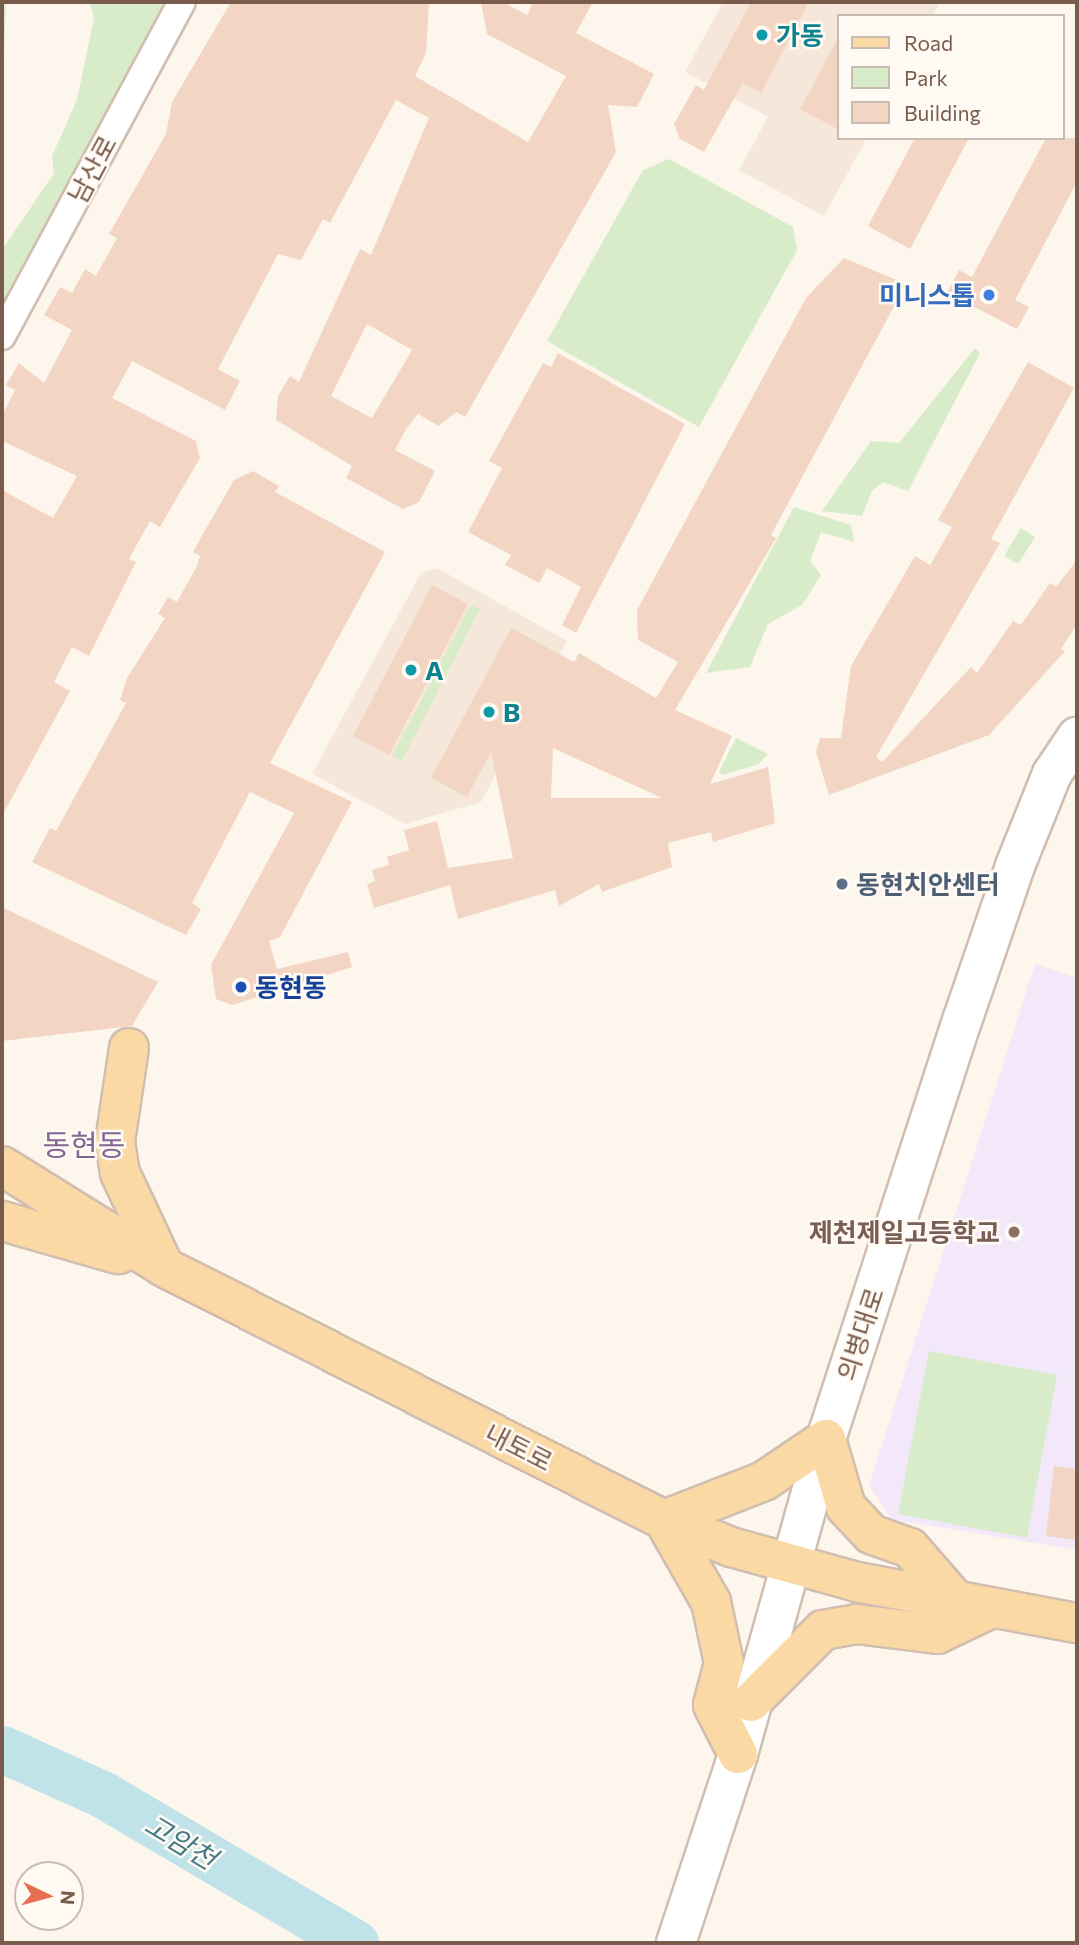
<!DOCTYPE html>
<meta charset="utf-8">
<style>
body{margin:0}
#map{position:relative;width:1079px;height:1945px;overflow:hidden;background:#fdf6ec;font-family:Commissioner,"Noto Sans KR",sans-serif}
div>[style]{position:absolute}
.residential>*{inset:0;background:#f5e8da}
.education>*{inset:0;background:#f3e8fa}
.green>*{inset:0;background:#d8ecc9}
.river>*{height:47px;margin:-23.5px;padding:0 23.5px;transform-origin:23.5px;border-radius:23.5px;background:#bfe3e8}
.building>*{inset:0;background:#f3d5c3}
.roads{filter:drop-shadow(2px 0 #d1beb0) drop-shadow(-2px 0 #d1beb0) drop-shadow(0 2px #d1beb0) drop-shadow(0 -2px #d1beb0)}
.street>*{height:26px;margin:-13px;padding:0 13px;transform-origin:13px;border-radius:13px;background:#fff}
.secondary>*{height:38px;margin:-19px;padding:0 19px;transform-origin:19px;border-radius:19px;background:#fff}
.primary>*{height:38px;margin:-19px;padding:0 19px;transform-origin:19px;border-radius:19px;background:#fbd9a5}
.dots>*{width:19px;height:19px;translate:-50% -50%;box-sizing:border-box;border:4px solid #fffaf3;border-radius:50%}
span{translate:-50% -50%;white-space:nowrap;text-align:center;line-height:1.15;-webkit-text-stroke:5px #fffaf3;paint-order:stroke}
.culture-label{font-size:26px;color:#0d838f;font-weight:700}
.left{translate:0 -50%;text-align:left}
.street-label{font-size:26px;color:#7a5c4d}
.shop-label{font-size:26px;color:#366cbe;font-weight:700}
.right{translate:-100% -50%;text-align:right}
.service-label{font-size:26px;color:#4e5e75;font-weight:700}
.transit-label{font-size:26px;color:#164399;font-weight:700}
.education-label{font-size:26px;color:#785e54;font-weight:700}
.water-label{font-size:28px;color:#437c86;font-style:italic}
.quarter-label{font-size:30px;color:#846695}
.frame{position:absolute;inset:0;border:4px solid #7a5c4d;pointer-events:none}
.legend{position:absolute;left:837px;top:14px;width:228px;height:126px;box-sizing:border-box;background:#fffaf3;border:2px solid #cabbb1;margin:0;padding:9px 12px;list-style:none;font-size:21px;color:#7a5c4d}
.legend li{display:flex;align-items:center;gap:14px;height:35px}
.legend b{width:35px;border:2px solid #cabbb1}
.north{position:absolute;left:14px;top:1861px;width:70px;height:70px;box-sizing:border-box;background:#fffaf3;border:2px solid #cabbb1;border-radius:50%;rotate:95deg;font-size:19px;font-weight:700;line-height:28px;text-align:center;color:#7a5c4d}
.north::after{content:'';display:block;margin:auto;width:24px;height:32px;background:#e76f51;clip-path:polygon(50% 0,100% 100%,50% 72%,0 100%)}
</style>
<div id="map">
<div class="residential">
<div style="clip-path:polygon(723px 2px,940px 2px,933px 16px,839px 16px,839px 138px,867px 138px,824px 216px,739px 170px,768px 117px,685px 72px)"></div>
<div style="clip-path:polygon(437px 568px,567px 641px,481px 802px,405px 824px,312px 774px,421px 573px)"></div>
</div>
<div class="education">
<div style="clip-path:polygon(1035px 964px,1077px 978px,1077px 1550px,891px 1519px,869px 1485px)"></div>
</div>
<div class="green">
<div style="clip-path:polygon(2px 2px,6px 2px,2px 103px)"></div>
<div style="clip-path:polygon(90px 2px,165px 2px,2px 305px,2px 250px,54px 173px,52px 156px,77px 100px,94px 18px)"></div>
<div style="clip-path:polygon(669px 159px,793px 227px,797px 250px,699px 427px,547px 341px,643px 170px)"></div>
<div style="clip-path:polygon(975px 348px,980px 353px,908px 491px,883px 482px,872px 491px,862px 516px,822px 511px,871px 441px,899px 443px)"></div>
<div style="clip-path:polygon(794px 507px,851px 525px,854px 542px,821px 532px,810px 561px,821px 575px,802px 605px,768px 624px,750px 667px,706px 673px)"></div>
<div style="clip-path:polygon(1021px 528px,1035px 537px,1018px 564px,1004px 556px)"></div>
<div style="clip-path:polygon(471px 605px,480px 609px,402px 761px,392px 756px)"></div>
<div style="clip-path:polygon(736px 738px,768px 754px,759px 764px,723px 775px,719px 772px)"></div>
<div style="clip-path:polygon(929px 1351px,1057px 1375px,1027px 1538px,898px 1514px)"></div>
</div>
<div class="river">
<div style="left:2px;top:1749px;width:110px;rotate:24.2deg"></div>
<div style="left:102px;top:1794px;width:294px;rotate:30.5deg"></div>
</div>
<div class="building">
<div style="clip-path:polygon(evenodd,231px 2px,429px 2px,426px 53px,415px 76px,528px 142px,566px 76px,487px 34px,481px 2px,503px 2px,527px 15px,533px 2px,593px 2px,576px 33px,654px 74px,637px 107px,608px 105px,616px 152px,465px 417px,456px 412px,439px 426px,418px 414px,406px 429px,395px 450px,435px 471px,419px 502px,403px 509px,346px 478px,352px 466px,276px 420px,278px 396px,290px 376px,299px 382px,360px 249px,371px 255px,429px 118px,396px 100px,330px 223px,323px 219px,301px 260px,278px 254px,218px 369px,240px 381px,225px 410px,132px 361px,112px 398px,196px 441px,200px 458px,160px 527px,150px 521px,129px 559px,136px 562px,89px 656px,72px 647px,54px 682px,70px 691px,2px 816px,2px 490px,53px 518px,77px 476px,2px 441px,2px 416px,15px 390px,6px 385px,19px 363px,44px 383px,72px 330px,44px 315px,60px 287px,72px 293px,85px 269px,96px 276px,117px 238px,109px 234px,166px 134px,172px 102px,231px 2px,367px 324px,412px 350px,372px 418px,331px 396px,367px 324px)"></div>
<div style="clip-path:polygon(751px 2px,809px 2px,761px 93px,743px 83px,704px 152px,680px 139px,674px 124px,696px 85px,704px 90px)"></div>
<div style="clip-path:polygon(839px 36px,839px 130px,800px 109px)"></div>
<div style="clip-path:polygon(915px 138px,969px 138px,910px 249px,868px 226px)"></div>
<div style="clip-path:polygon(1046px 138px,1077px 138px,1077px 182px,1015px 300px,1029px 307px,1017px 329px,947px 293px,959px 270px,972px 277px)"></div>
<div style="clip-path:polygon(evenodd,844px 258px,906px 284px,771px 535px,776px 538px,675px 710px,732px 736px,710px 784px,768px 767px,775px 823px,713px 842px,711px 832px,668px 843px,672px 867px,602px 892px,599px 884px,559px 906px,555px 890px,458px 919px,450px 885px,374px 908px,367px 884px,375px 881px,372px 870px,389px 865px,387px 857px,409px 850px,404px 830px,437px 821px,448px 868px,513px 858px,491px 752px,467px 797px,431px 778px,511px 628px,574px 662px,579px 653px,656px 698px,678px 662px,638px 640px,637px 610px,806px 298px,844px 258px,553px 748px,662px 798px,551px 798px,553px 748px)"></div>
<div style="clip-path:polygon(558px 353px,685px 424px,576px 633px,562px 625px,581px 587px,547px 568px,539px 583px,505px 565px,511px 555px,468px 532px,502px 468px,489px 461px,543px 363px,551px 367px)"></div>
<div style="clip-path:polygon(1028px 362px,1074px 388px,991px 539px,1000px 543px,876px 757px,882px 762px,971px 667px,977px 673px,1013px 621px,1021px 625px,1050px 583px,1056px 587px,1077px 560px,1077px 624px,1061px 649px,1065px 651px,989px 735px,829px 795px,816px 752px,820px 738px,841px 738px,851px 666px,915px 556px,930px 565px,952px 527px,938px 520px)"></div>
<div style="clip-path:polygon(253px 471px,279px 486px,275px 492px,385px 552px,270px 763px,352px 802px,280px 937px,269px 941px,277px 969px,348px 952px,352px 967px,232px 1005px,216px 999px,211px 965px,294px 813px,250px 792px,192px 903px,201px 909px,186px 935px,32px 862px,50px 828px,56px 831px,126px 703px,120px 700px,127px 678px,165px 618px,158px 614px,168px 597px,177px 602px,197px 566px,200px 556px,193px 552px,203px 534px,234px 480px)"></div>
<div style="clip-path:polygon(432px 585px,468px 604px,389px 755px,353px 736px)"></div>
<div style="clip-path:polygon(2px 907px,158px 982px,132px 1026px,2px 1041px)"></div>
<div style="clip-path:polygon(1054px 1466px,1077px 1469px,1077px 1540px,1046px 1536px)"></div>
</div>
<div class="roads">
<div class="street">
<div style="left:2px;top:336px;width:379px;rotate:-61.7deg"></div>
</div>
<div class="secondary">
<div style="left:676px;top:1943px;width:199px;rotate:-71.8deg"></div>
<div style="left:738px;top:1754px;width:327px;rotate:-74.4deg"></div>
<div style="left:826px;top:1439px;width:440px;rotate:-72deg"></div>
<div style="left:962px;top:1021px;width:164px;rotate:-71.1deg"></div>
<div style="left:1015px;top:866px;width:99px;rotate:-68.1deg"></div>
<div style="left:1052px;top:774px;width:45px;rotate:-56deg"></div>
</div>
<div class="primary">
<div style="left:129px;top:1048px;width:95px;rotate:98.5deg"></div>
<div style="left:115px;top:1142px;width:31px;rotate:81deg"></div>
<div style="left:120px;top:1173px;width:104px;rotate:64.9deg"></div>
<div style="left:2px;top:1166px;width:191px;rotate:31.9deg"></div>
<div style="left:164px;top:1267px;width:560px;rotate:26.84deg"></div>
<div style="left:664px;top:1520px;width:72px;rotate:21.9deg"></div>
<div style="left:731px;top:1547px;width:131px;rotate:15.5deg"></div>
<div style="left:857px;top:1582px;width:224px;rotate:10.6deg"></div>
<div style="left:2px;top:1221px;width:121px;rotate:15.9deg"></div>
<div style="left:664px;top:1520px;width:107px;rotate:-21.3deg"></div>
<div style="left:764px;top:1481px;width:75px;rotate:-34.1deg"></div>
<div style="left:826px;top:1439px;width:71px;rotate:73.6deg"></div>
<div style="left:846px;top:1507px;width:37px;rotate:47deg"></div>
<div style="left:871px;top:1534px;width:41px;rotate:19.7deg"></div>
<div style="left:910px;top:1548px;width:70px;rotate:49deg"></div>
<div style="left:664px;top:1520px;width:95px;rotate:60.2deg"></div>
<div style="left:711px;top:1602px;width:62px;rotate:78deg"></div>
<div style="left:724px;top:1663px;width:43px;rotate:104.7deg"></div>
<div style="left:713px;top:1705px;width:55px;rotate:63deg"></div>
<div style="left:751px;top:1702px;width:102px;rotate:-45deg"></div>
<div style="left:823px;top:1630px;width:34px;rotate:-10deg"></div>
<div style="left:856px;top:1624px;width:82px;rotate:7deg"></div>
<div style="left:937px;top:1634px;width:61px;rotate:-25.3deg"></div>
</div>
</div>
<div class="dots">
<div style="left:762px;top:35px;background:#0f9aa8"></div>
<div style="left:989px;top:295px;background:#3f7fe0"></div>
<div style="left:411px;top:670px;background:#0f9aa8"></div>
<div style="left:489px;top:712px;background:#0f9aa8"></div>
<div style="left:842px;top:884px;background:#5c6f8a"></div>
<div style="left:241px;top:987px;background:#1a4fb4"></div>
<div style="left:1014px;top:1232px;background:#8d6e63"></div>
</div>
<div class="culture-label">
<span class="left" style="left:776px;top:35px">가동</span>
<span class="left" style="left:425px;top:670px">A</span>
<span class="left" style="left:503px;top:712px">B</span>
</div>
<div class="street-label">
<span style="left:92px;top:169px;rotate:-62deg">남산로</span>
<span style="left:860px;top:1334px;rotate:-72deg">의병대로</span>
<span style="left:519px;top:1447px;rotate:27deg">내토로</span>
</div>
<div class="shop-label">
<span class="right" style="left:975px;top:295px">미니스톱</span>
</div>
<div class="service-label">
<span class="left" style="left:856px;top:884px">동현치안센터</span>
</div>
<div class="transit-label">
<span class="left" style="left:255px;top:987px">동현동</span>
</div>
<div class="education-label">
<span class="right" style="left:1000px;top:1232px">제천제일고등학교</span>
</div>
<div class="water-label">
<span style="left:181px;top:1841px;rotate:31deg">고암천</span>
</div>
<div class="quarter-label">
<span style="left:84px;top:1144px">동현동</span>
</div>
<div class="frame"></div>
<ul class="legend">
<li><b style="height:9px;background:#fbd9a5"></b>Road</li>
<li><b style="height:19px;background:#d8ecc9"></b>Park</li>
<li><b style="height:19px;background:#f3d5c3"></b>Building</li>
</ul>
<div class="north">N</div>
</div>
